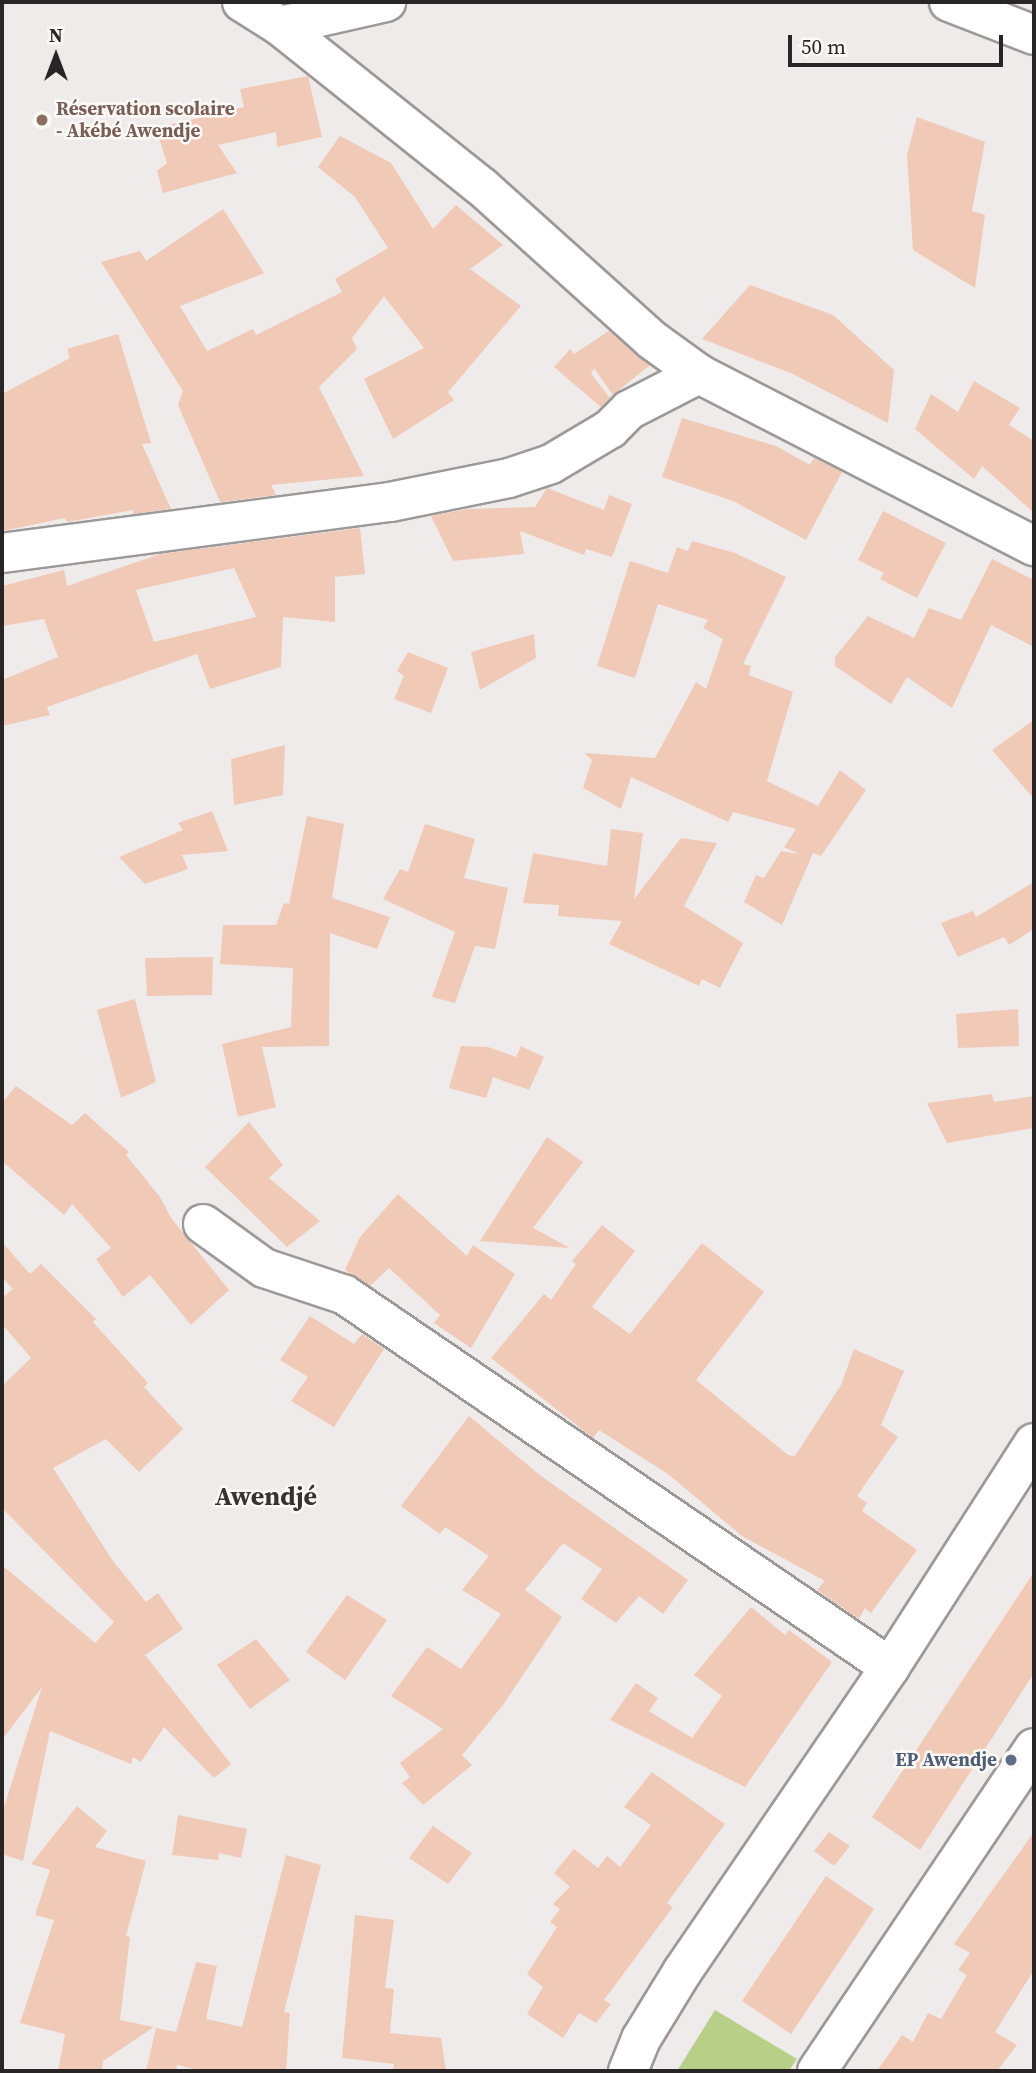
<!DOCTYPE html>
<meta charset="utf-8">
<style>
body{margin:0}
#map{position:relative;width:1036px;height:2073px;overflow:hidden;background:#efebea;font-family:"Source Serif 4",serif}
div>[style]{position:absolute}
.green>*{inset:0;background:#b7cf87}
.building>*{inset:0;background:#f1c9b7}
.roads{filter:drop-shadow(2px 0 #9c9998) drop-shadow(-2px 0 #9c9998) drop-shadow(0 2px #9c9998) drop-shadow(0 -2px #9c9998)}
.minor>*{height:38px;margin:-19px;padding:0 19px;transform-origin:19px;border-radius:19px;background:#fff}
.dots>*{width:19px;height:19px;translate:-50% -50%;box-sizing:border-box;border:4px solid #fcf9f7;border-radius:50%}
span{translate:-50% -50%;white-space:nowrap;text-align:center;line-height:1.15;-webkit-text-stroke:5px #fcf9f7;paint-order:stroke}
.education-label{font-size:19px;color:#785e54;font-weight:700}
.left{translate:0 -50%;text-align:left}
.service-label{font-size:19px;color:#4e5e75;font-weight:700}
.right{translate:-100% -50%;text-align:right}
.district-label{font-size:26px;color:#363332;font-weight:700}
.frame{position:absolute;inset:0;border:4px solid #272525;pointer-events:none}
.north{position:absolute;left:21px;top:21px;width:70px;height:70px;-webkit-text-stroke:5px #fcf9f7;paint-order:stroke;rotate:0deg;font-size:19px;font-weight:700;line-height:28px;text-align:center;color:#272525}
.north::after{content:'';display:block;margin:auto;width:24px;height:32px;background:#272525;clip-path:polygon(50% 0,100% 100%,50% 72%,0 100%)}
.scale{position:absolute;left:788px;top:35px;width:215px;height:32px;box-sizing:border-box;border:4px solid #272525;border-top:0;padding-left:9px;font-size:21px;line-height:24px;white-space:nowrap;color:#272525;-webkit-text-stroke:5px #fcf9f7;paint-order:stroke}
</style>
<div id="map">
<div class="green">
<div style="clip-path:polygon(715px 2010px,797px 2059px,789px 2071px,677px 2071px)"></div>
</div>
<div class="building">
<div style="clip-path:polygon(308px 76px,322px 137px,277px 147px,276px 132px,218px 145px,237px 173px,163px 193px,157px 171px,167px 163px,156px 128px,244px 107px,240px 89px)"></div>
<div style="clip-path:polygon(917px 117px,985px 142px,972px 211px,985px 215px,975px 288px,913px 250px,907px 155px)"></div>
<div style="clip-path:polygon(340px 136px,391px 163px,433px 229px,456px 205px,503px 245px,470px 269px,521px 306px,448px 392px,454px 400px,393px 439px,364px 379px,424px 348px,384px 296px,352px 338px,357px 349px,319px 387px,364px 476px,271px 485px,276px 495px,220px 502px,178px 405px,183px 391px,101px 262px,140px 251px,146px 261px,223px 209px,264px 273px,180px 306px,207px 351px,253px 329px,256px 335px,342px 292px,335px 279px,388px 248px,355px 197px,318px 167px)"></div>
<div style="clip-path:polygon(750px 285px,833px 315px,894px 370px,888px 423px,791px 373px,702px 339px)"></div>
<div style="clip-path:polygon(609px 331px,650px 365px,613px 395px,594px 368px,591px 374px,610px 398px,601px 407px,554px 367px,570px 349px,574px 354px)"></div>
<div style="clip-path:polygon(118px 334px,151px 443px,142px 444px,171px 509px,133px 514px,133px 510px,67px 522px,65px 518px,2px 531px,2px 394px,70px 358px,67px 349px)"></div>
<div style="clip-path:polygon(974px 381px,1020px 408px,1009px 425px,1034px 441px,1034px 513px,982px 466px,974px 479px,915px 429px,931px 394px,958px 412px)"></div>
<div style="clip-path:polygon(682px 418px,776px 446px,810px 465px,814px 458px,842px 472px,806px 540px,733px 501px,662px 477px)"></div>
<div style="clip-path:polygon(547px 488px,604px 510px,609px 495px,632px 504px,612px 557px,586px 549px,584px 555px,520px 531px,524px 554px,453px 561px,431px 516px,468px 509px,535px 507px)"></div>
<div style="clip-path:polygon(883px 511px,946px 543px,917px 598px,880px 579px,884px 573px,858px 560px)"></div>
<div style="clip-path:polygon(evenodd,360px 528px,365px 574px,335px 577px,335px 622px,283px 617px,281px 667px,210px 689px,197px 654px,47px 707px,50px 715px,2px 726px,2px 680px,58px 657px,44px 619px,2px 626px,2px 586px,64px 570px,67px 586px,160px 554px,360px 528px,234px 568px,256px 617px,154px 642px,136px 590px,234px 568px)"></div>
<div style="clip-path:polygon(692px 541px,735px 553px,786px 577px,743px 664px,751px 666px,749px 675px,793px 692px,767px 781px,818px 806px,840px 770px,866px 790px,821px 856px,813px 853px,782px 925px,744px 902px,756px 875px,764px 878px,781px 851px,799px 854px,784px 847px,796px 829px,733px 812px,728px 822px,631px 777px,621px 809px,583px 788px,592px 760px,584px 753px,655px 758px,696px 682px,706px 689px,723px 639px,703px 628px,708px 620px,658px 604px,635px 678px,597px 666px,630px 561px,668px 573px,677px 547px,688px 551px)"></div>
<div style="clip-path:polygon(992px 559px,1034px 580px,1034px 647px,991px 625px,952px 708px,907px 677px,891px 704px,835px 666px,835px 657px,868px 616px,914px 638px,929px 608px,961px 620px)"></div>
<div style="clip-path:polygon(534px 634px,536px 658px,480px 690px,471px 652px)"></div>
<div style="clip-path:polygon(408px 652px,448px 668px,431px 713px,394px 699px,404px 676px,397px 671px)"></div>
<div style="clip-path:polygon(1034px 720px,1034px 799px,992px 750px)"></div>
<div style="clip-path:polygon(285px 745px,283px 795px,234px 805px,231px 759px)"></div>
<div style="clip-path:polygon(212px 811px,228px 851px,182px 855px,188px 869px,145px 884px,119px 857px,183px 830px,178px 823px)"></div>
<div style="clip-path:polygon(307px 816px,344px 824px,332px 898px,390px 917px,377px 949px,330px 933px,329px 1046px,262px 1047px,276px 1107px,238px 1117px,222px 1044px,291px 1027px,293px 968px,220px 964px,223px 925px,276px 925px,284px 903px,289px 904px)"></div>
<div style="clip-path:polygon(425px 824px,475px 839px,464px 878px,508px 888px,495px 949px,475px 946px,455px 1003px,432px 997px,455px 932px,383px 899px,400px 869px,408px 872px)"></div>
<div style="clip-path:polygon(611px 829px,643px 833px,634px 899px,681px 838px,717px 843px,684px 906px,743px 943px,720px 988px,702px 979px,699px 986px,609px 944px,622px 921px,558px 916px,559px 905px,523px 903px,533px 853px,607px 866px)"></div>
<div style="clip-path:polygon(1034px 882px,1034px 929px,1009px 945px,1004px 937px,958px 957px,941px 923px,973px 911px,976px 917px)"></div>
<div style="clip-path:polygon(213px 957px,212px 995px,147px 996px,145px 958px)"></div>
<div style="clip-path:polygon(135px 999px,156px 1082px,121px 1098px,97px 1010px)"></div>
<div style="clip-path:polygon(1018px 1009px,1019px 1046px,958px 1048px,956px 1014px)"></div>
<div style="clip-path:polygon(461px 1046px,488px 1047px,516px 1057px,521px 1046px,544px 1057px,529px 1090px,493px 1077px,486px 1098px,449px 1088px)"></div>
<div style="clip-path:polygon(16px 1086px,72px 1125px,85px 1113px,129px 1152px,126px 1155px,160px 1197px,171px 1218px,229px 1290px,191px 1325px,150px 1275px,123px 1297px,96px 1259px,111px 1248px,72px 1204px,64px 1215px,2px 1161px,2px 1103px)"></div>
<div style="clip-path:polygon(992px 1094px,994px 1102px,1034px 1096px,1034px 1128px,947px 1143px,927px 1103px)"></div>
<div style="clip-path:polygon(249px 1122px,283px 1165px,269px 1178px,320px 1221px,287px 1247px,205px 1167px)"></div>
<div style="clip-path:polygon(547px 1137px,583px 1162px,533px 1228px,570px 1248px,480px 1241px)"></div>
<div style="clip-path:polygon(398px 1194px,467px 1256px,473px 1245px,515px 1274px,471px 1348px,434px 1323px,440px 1315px,389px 1268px,370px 1286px,345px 1270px,360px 1237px)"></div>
<div style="clip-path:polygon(602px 1225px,635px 1251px,592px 1307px,630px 1334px,702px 1243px,764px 1292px,696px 1380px,788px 1455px,795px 1456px,841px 1385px,854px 1349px,904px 1371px,881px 1425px,898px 1437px,857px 1496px,867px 1503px,862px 1511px,917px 1550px,871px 1613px,865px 1608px,859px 1619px,817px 1590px,825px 1581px,742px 1536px,668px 1474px,599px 1430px,593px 1438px,491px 1358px,544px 1294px,551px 1300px,576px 1264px,572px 1261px)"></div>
<div style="clip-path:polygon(2px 1242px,30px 1274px,41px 1264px,96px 1319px,93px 1322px,148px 1383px,144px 1387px,183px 1429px,139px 1472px,106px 1439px,53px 1468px,113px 1561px,146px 1602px,158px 1593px,183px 1629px,145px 1655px,231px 1764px,214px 1778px,164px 1727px,141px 1762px,133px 1757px,131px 1764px,50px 1731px,23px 1861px,2px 1854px,2px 1813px,42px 1687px,2px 1740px,2px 1565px,95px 1643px,114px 1622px,2px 1508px,2px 1386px,31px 1358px,2px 1324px,2px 1298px,13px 1289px,2px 1277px)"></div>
<div style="clip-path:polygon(310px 1316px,354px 1344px,362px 1334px,384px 1349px,334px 1427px,291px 1401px,308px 1377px,280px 1360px)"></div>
<div style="clip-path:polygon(469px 1416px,541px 1476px,688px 1580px,663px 1614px,639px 1596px,616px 1623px,581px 1599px,602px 1569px,563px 1543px,525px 1590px,562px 1617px,503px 1705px,462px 1755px,472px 1765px,423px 1805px,402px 1783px,410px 1777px,400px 1763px,443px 1729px,391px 1696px,427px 1647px,461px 1669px,501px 1614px,462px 1590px,489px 1556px,445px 1527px,440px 1534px,401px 1506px)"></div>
<div style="clip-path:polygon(1034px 1572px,1034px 1673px,920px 1850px,872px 1817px)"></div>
<div style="clip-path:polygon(347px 1595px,387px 1620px,345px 1680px,306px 1652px)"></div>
<div style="clip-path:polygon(751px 1607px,785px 1635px,789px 1630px,832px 1662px,745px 1787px,610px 1720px,636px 1683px,658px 1698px,649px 1711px,692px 1738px,722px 1696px,694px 1675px)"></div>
<div style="clip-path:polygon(256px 1639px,290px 1680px,250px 1709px,217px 1665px)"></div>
<div style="clip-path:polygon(652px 1772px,725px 1824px,667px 1903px,673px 1907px,604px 2000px,611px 2004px,596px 2023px,579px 2013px,563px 2038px,527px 2014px,543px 1987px,527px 1974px,557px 1927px,550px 1922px,560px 1909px,553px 1904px,570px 1887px,554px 1873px,574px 1849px,598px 1868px,607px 1856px,620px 1867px,651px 1825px,624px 1807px)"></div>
<div style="clip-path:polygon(77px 1806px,107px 1831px,95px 1847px,146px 1861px,126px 1936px,130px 1937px,120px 2020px,154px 2027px,103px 2061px,102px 2071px,58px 2071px,65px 2034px,20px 2023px,54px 1920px,35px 1915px,50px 1870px,31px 1864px)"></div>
<div style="clip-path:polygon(178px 1815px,247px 1829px,241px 1858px,219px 1853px,218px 1860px,172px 1855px)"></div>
<div style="clip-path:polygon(433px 1826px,472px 1853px,448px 1884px,409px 1858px)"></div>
<div style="clip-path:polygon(829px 1832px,850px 1846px,834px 1866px,814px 1851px)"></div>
<div style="clip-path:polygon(1034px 1832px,1034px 1970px,995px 2032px,1017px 2045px,997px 2071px,877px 2071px,902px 2035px,913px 2042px,928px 2013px,941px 2019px,967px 1975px,958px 1970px,970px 1953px,954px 1944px)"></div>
<div style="clip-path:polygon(286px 1855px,321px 1865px,284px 2012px,290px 2013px,286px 2071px,203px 2071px,177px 2065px,176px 2071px,146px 2071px,156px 2028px,176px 2032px,196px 1962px,217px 1966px,206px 2019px,242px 2027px)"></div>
<div style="clip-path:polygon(826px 1876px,874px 1909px,791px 2034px,742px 2001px)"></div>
<div style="clip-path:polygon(355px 1915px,394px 1920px,385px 1988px,394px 1989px,390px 2033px,441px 2038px,446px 2071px,393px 2071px,394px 2064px,342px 2058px)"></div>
</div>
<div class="roads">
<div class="minor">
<div style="left:242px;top:2px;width:45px;rotate:32.3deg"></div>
<div style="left:280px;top:26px;width:258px;rotate:38.6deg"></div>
<div style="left:482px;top:187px;width:229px;rotate:42deg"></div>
<div style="left:652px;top:340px;width:58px;rotate:35.9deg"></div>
<div style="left:699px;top:374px;width:377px;rotate:27.2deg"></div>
<div style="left:949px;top:2px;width:91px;rotate:21.2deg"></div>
<div style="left:280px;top:26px;width:109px;rotate:-12.8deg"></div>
<div style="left:2px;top:553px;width:391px;rotate:-7.5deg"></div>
<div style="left:390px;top:502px;width:121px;rotate:-11.4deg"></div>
<div style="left:509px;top:478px;width:44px;rotate:-18.4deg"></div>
<div style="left:551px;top:464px;width:69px;rotate:-30.7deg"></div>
<div style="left:610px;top:429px;width:27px;rotate:-45deg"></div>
<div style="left:629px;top:410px;width:79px;rotate:-27.2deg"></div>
<div style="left:203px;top:1224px;width:75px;rotate:35.8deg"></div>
<div style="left:264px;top:1268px;width:85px;rotate:18.4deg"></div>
<div style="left:345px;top:1295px;width:660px;rotate:34.32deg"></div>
<div style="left:628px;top:2071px;width:35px;rotate:-68deg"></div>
<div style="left:641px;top:2039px;width:79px;rotate:-58.5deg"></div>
<div style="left:682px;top:1972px;width:369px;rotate:-55.7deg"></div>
<div style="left:890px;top:1667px;width:266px;rotate:-57.3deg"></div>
<div style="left:817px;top:2071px;width:389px;rotate:-56.1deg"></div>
</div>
</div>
<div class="dots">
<div style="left:42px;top:120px;background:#8d6e63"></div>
<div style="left:1011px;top:1760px;background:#5c6f8a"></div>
</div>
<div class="education-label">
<span class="left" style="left:56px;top:120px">Réservation scolaire<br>- Akébé Awendje</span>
</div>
<div class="service-label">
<span class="right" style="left:997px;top:1760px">EP Awendje</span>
</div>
<div class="district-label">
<span style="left:266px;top:1497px">Awendjé</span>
</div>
<div class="frame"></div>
<div class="north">N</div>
<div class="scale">50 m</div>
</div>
